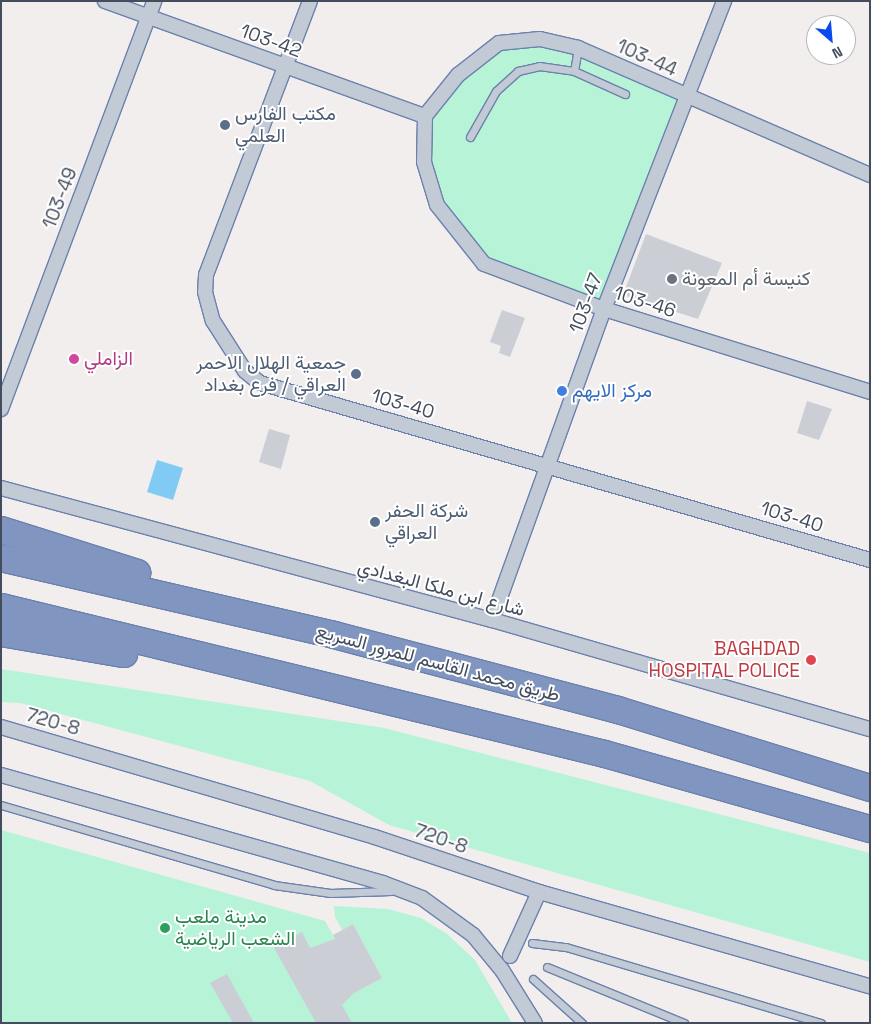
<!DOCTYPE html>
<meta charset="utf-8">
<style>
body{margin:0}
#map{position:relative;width:871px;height:1024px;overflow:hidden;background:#f1eeed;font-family:"Space Grotesk",Vazirmatn,sans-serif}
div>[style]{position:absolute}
.green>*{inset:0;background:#b7f3d7}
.water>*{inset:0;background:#80caf4}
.building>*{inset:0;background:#ccced6}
.roads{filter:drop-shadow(1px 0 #6c81ad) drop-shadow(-1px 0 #6c81ad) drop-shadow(0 1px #6c81ad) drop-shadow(0 -1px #6c81ad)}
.lane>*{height:7px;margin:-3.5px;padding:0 3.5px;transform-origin:3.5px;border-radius:3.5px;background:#c2cad6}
.street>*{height:14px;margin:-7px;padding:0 7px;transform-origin:7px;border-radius:7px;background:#c2cad6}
.highway>*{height:26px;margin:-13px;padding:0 13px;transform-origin:13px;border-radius:13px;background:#8096c1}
.dots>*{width:14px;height:14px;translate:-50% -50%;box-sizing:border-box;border:2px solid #fff;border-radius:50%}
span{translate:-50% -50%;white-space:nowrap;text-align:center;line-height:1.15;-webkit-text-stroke:4px #fff;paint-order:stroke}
.street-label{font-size:19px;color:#444d5d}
.service-label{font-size:19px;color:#4e5e75}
.left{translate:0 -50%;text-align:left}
.right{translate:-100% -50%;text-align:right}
.worship-label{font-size:19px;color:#5b616d}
.hotel-label{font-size:19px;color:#b23c85}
.shop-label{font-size:19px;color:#366cbe}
.health-label{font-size:19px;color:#be3a42}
.leisure-label{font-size:19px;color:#27864d}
.frame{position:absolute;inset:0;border:2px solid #444d5d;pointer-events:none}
.north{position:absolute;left:806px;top:15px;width:50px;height:50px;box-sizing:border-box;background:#fff;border:1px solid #b4b8be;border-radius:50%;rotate:153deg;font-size:14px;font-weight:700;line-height:20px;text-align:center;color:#444d5d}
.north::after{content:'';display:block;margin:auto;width:18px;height:22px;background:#084aef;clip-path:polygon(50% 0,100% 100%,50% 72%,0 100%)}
</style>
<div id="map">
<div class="green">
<div style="clip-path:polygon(492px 41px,578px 48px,685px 95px,601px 299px,555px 291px,484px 264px,437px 205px,424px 162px,425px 116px)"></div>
<div style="clip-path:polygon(1px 669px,384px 728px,870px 853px,870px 962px,389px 825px,310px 781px,20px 703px,1px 702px)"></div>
<div style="clip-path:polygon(1px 830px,325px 921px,363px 988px,382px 978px,353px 924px,342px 930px,335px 917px,334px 906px,388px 909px,421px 918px,447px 934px,475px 960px,512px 1023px,1px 1023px)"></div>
</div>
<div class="water">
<div style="clip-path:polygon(157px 460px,183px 468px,173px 500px,147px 492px)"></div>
</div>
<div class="building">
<div style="clip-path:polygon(646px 234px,722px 263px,698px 319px,623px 295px)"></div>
<div style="clip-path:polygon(502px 310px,525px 318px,510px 357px,499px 353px,501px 346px,490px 342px)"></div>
<div style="clip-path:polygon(807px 401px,832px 409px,819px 440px,797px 433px)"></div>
<div style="clip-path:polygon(269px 429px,290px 435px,281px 469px,259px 462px)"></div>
<div style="clip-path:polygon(353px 924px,382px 978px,354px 993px,342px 1005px,352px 1023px,316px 1023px,274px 948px,302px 932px,310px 948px,335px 939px,333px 935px)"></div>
<div style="clip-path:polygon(227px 974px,254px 1023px,233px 1023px,210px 983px)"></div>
</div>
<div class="roads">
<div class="lane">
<div style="left:574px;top:71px;width:23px;rotate:-80deg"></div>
<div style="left:470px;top:137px;width:53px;rotate:-60.5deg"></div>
<div style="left:496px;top:91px;width:30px;rotate:-42deg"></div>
<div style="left:518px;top:71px;width:22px;rotate:-13deg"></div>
<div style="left:539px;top:66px;width:35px;rotate:8deg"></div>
<div style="left:574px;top:71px;width:56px;rotate:24.3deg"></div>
<div style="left:1px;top:805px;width:284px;rotate:16.3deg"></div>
<div style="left:274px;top:885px;width:57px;rotate:8.1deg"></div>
<div style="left:330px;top:893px;width:61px;rotate:-1.9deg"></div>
<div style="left:532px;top:943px;width:34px;rotate:7deg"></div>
<div style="left:566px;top:947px;width:266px;rotate:16.6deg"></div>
<div style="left:547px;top:967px;width:148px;rotate:22.2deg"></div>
<div style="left:533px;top:979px;width:66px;rotate:41.9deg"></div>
</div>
<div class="street">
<div style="left:105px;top:1px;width:340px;rotate:19.8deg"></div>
<div style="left:310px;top:1px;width:293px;rotate:110.8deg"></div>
<div style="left:206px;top:275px;width:17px;rotate:93deg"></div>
<div style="left:205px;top:292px;width:30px;rotate:75deg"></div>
<div style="left:213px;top:321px;width:59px;rotate:57.4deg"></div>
<div style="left:245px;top:371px;width:19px;rotate:39deg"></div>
<div style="left:260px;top:383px;width:635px;rotate:16.18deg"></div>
<div style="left:425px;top:116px;width:46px;rotate:91.2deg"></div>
<div style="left:424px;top:162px;width:45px;rotate:73.2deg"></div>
<div style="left:437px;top:205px;width:75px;rotate:51.5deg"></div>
<div style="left:484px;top:264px;width:128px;rotate:20.6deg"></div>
<div style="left:604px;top:309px;width:279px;rotate:17.3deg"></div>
<div style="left:425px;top:116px;width:53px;rotate:-51.2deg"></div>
<div style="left:458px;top:75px;width:52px;rotate:-38deg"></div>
<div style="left:499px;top:43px;width:41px;rotate:-5.6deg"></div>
<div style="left:540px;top:39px;width:39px;rotate:13deg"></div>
<div style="left:578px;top:48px;width:318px;rotate:23.5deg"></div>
<div style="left:1px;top:409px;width:436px;rotate:-69.4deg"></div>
<div style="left:1px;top:488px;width:508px;rotate:15.05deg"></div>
<div style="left:492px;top:620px;width:393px;rotate:16.1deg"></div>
<div style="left:492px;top:620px;width:331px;rotate:-70.2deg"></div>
<div style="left:604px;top:309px;width:331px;rotate:-68.7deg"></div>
<div style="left:1px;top:727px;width:390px;rotate:16.4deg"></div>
<div style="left:375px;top:837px;width:173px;rotate:18.5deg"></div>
<div style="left:539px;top:892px;width:344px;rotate:15.9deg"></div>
<div style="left:1px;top:775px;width:397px;rotate:15.8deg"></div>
<div style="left:383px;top:883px;width:42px;rotate:21deg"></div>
<div style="left:422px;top:898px;width:63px;rotate:36deg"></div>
<div style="left:473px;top:935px;width:45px;rotate:50.4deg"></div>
<div style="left:502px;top:970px;width:62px;rotate:58.1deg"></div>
<div style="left:510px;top:956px;width:70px;rotate:-65.6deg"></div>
</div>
<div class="highway">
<div style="left:1px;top:530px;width:143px;rotate:17.5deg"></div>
<div style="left:1px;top:558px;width:342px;rotate:13deg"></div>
<div style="left:334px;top:635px;width:294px;rotate:14.8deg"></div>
<div style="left:618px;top:710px;width:264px;rotate:17.2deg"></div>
<div style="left:1px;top:607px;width:622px;rotate:13.68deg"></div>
<div style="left:605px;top:754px;width:275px;rotate:15.8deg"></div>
<div style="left:1px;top:633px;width:125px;rotate:9.7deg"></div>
</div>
</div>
<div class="dots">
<div style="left:225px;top:125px;background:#5c6f8a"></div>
<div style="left:672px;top:279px;background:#6b7280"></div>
<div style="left:74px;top:359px;background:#d1479c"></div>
<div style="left:356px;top:374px;background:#5c6f8a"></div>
<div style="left:562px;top:391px;background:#3f7fe0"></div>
<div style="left:375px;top:522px;background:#5c6f8a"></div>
<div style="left:811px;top:660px;background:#e0444e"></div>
<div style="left:165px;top:928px;background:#2e9e5b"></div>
</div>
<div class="street-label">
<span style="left:271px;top:41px;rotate:20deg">103-42</span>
<span style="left:647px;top:58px;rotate:24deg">103-44</span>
<span style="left:60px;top:198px;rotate:-69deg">103-49</span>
<span style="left:645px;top:302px;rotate:18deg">103-46</span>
<span style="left:586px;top:303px;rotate:-70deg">103-47</span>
<span style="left:403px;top:404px;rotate:16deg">103-40</span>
<span style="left:792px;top:517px;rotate:17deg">103-40</span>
<span style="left:441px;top:588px;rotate:15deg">شارع ابن ملكا البغدادي</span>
<span style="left:438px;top:663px;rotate:15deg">طريق محمد القاسم للمرور السريع</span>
<span style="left:53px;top:722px;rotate:16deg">720-8</span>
<span style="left:441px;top:839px;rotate:19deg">720-8</span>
</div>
<div class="service-label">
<span class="left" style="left:235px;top:125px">مكتب الفارس<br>العلمي</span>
<span class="right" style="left:346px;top:374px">جمعية الهلال الاحمر<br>العراقي / فرع بغداد</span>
<span class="left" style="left:385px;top:522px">شركة الحفر<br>العراقي</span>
</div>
<div class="worship-label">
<span class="left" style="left:682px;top:279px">كنيسة أم المعونة</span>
</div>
<div class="hotel-label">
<span class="left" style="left:84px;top:359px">الزاملي</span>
</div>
<div class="shop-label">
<span class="left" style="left:572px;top:391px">مركز الايهم</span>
</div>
<div class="health-label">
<span class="right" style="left:800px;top:660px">BAGHDAD<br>HOSPITAL POLICE</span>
</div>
<div class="leisure-label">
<span class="left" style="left:175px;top:928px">مدينة ملعب<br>الشعب الرياضية</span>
</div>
<div class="frame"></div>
<div class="north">N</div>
</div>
